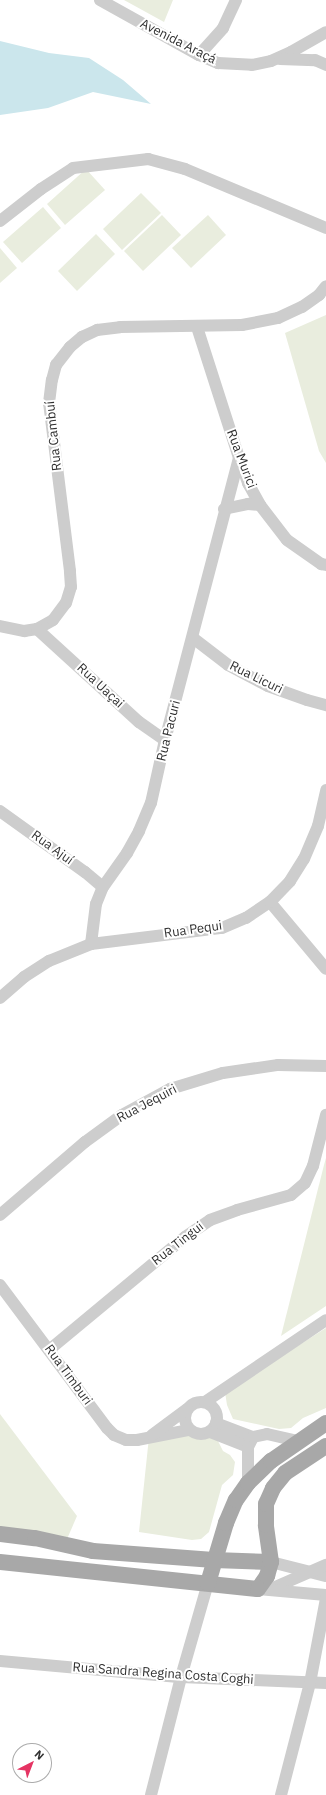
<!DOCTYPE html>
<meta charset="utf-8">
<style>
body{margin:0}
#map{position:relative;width:326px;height:1795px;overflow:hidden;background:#fff;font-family:"IBM Plex Sans",sans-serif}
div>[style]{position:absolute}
.green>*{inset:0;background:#e9edde}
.water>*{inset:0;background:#cbe6ec}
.minor>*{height:12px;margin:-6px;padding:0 6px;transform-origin:6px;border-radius:6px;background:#cdcdcd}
.minor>.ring{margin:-6px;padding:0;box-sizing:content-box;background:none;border:12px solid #cdcdcd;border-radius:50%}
.major>*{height:16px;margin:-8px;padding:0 8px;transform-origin:8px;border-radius:8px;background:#a8a8a8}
span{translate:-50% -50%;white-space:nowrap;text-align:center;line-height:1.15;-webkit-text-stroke:4px #fff;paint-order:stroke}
.street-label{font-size:13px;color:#303030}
.north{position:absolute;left:12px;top:1743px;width:40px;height:40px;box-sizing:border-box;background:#fff;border:1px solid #acacac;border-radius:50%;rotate:42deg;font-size:11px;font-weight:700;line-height:16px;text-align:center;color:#303030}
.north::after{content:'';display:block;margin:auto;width:14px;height:18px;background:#e53463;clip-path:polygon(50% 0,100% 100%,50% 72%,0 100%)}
</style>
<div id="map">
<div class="green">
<div style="clip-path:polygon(124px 0,173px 0,164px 22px)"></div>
<div style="clip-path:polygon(86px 169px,105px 190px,65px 225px,47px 204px)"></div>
<div style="clip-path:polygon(141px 193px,161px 213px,122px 250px,103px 229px)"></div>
<div style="clip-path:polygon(43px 207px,61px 228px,22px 263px,3px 242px)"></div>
<div style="clip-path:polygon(162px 215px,181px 235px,143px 271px,124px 251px)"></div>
<div style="clip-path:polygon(208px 215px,226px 235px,191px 268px,172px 248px)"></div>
<div style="clip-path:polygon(96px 234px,115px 254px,77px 291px,58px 271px)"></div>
<div style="clip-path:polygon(0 248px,17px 268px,0 283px)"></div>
<div style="clip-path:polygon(326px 315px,326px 463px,319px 451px,285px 333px)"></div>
<div style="clip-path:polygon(326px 1158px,326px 1306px,281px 1336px,324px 1165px)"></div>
<div style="clip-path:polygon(326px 1328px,326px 1408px,303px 1418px,291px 1428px,279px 1429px,233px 1419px,227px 1405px,225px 1392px)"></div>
<div style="clip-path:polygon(0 1414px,77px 1516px,64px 1546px,0 1540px)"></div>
<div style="clip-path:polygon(185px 1433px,217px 1439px,223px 1451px,230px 1455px,235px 1462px,233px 1475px,222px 1485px,209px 1532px,201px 1539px,192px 1540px,139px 1532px,149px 1437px)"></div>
</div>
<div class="water">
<div style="clip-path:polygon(0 41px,49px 53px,89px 58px,123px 80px,151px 104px,93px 92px,48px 108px,0 115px)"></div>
</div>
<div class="minor">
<div style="left:100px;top:0;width:113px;rotate:29.1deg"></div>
<div style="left:199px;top:55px;width:21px;rotate:23deg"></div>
<div style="left:218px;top:63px;width:34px;rotate:3deg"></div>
<div style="left:252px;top:65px;width:19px;rotate:-12deg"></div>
<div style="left:271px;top:61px;width:22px;rotate:-24deg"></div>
<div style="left:291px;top:52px;width:40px;rotate:-29.7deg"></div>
<div style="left:199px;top:55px;width:36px;rotate:-48deg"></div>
<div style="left:223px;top:28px;width:31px;rotate:-65deg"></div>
<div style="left:280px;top:59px;width:35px;rotate:2deg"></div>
<div style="left:315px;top:60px;width:12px;rotate:24deg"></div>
<div style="left:0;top:221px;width:52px;rotate:-38deg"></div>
<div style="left:41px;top:189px;width:38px;rotate:-33deg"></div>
<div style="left:73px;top:168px;width:76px;rotate:-6.8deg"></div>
<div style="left:148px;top:159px;width:38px;rotate:15deg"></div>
<div style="left:185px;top:169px;width:153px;rotate:22.7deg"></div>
<div style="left:197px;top:327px;width:138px;rotate:72.2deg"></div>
<div style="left:239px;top:458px;width:27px;rotate:70deg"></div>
<div style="left:248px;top:483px;width:25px;rotate:61deg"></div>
<div style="left:260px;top:505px;width:44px;rotate:52.4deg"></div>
<div style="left:287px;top:540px;width:42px;rotate:35.2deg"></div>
<div style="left:321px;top:564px;width:5px;rotate:11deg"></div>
<div style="left:224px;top:509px;width:25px;rotate:-12deg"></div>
<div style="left:248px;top:504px;width:12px;rotate:5deg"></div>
<div style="left:0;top:626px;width:25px;rotate:12deg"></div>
<div style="left:24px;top:631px;width:13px;rotate:-9deg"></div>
<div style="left:37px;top:629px;width:18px;rotate:-29deg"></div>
<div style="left:53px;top:620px;width:21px;rotate:-53deg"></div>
<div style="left:66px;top:603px;width:17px;rotate:-73deg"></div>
<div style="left:71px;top:587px;width:16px;rotate:-94deg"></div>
<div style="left:70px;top:571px;width:169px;rotate:-97.1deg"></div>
<div style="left:49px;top:403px;width:23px;rotate:-83deg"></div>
<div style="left:52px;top:380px;width:16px;rotate:-75deg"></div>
<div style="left:56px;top:365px;width:23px;rotate:-52deg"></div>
<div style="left:70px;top:347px;width:16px;rotate:-40deg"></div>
<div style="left:82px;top:337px;width:17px;rotate:-25deg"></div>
<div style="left:97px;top:330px;width:23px;rotate:-7deg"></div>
<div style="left:120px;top:327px;width:122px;rotate:-0.9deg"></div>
<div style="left:242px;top:325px;width:37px;rotate:-11deg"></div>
<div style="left:278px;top:318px;width:26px;rotate:-25deg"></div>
<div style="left:302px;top:307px;width:21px;rotate:-35deg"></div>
<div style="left:319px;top:295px;width:11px;rotate:-52deg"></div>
<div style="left:37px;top:629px;width:138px;rotate:42.4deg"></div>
<div style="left:139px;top:722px;width:32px;rotate:35deg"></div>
<div style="left:193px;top:638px;width:44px;rotate:37.6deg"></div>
<div style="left:228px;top:665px;width:45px;rotate:27.7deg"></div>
<div style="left:268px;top:686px;width:41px;rotate:19.7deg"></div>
<div style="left:307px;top:700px;width:20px;rotate:15deg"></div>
<div style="left:0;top:811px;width:105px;rotate:35.7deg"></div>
<div style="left:85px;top:872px;width:23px;rotate:40deg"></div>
<div style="left:270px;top:902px;width:87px;rotate:50.1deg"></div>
<div style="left:91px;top:944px;width:40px;rotate:-82.9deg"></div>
<div style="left:96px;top:904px;width:18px;rotate:-68deg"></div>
<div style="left:103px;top:887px;width:42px;rotate:-54.8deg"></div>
<div style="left:127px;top:853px;width:25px;rotate:-61deg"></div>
<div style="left:139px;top:831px;width:30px;rotate:-67deg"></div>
<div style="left:151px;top:803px;width:65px;rotate:-77.5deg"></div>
<div style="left:165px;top:740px;width:292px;rotate:-75.3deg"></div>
<div style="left:0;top:998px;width:32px;rotate:-41deg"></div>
<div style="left:24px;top:977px;width:30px;rotate:-33deg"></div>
<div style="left:49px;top:961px;width:45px;rotate:-22deg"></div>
<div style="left:91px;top:944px;width:132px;rotate:-7deg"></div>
<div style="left:222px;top:928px;width:26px;rotate:-23deg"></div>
<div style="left:246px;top:918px;width:29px;rotate:-34deg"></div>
<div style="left:270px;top:902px;width:29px;rotate:-46deg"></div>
<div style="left:290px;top:881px;width:26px;rotate:-58deg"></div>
<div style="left:304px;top:859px;width:36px;rotate:-67deg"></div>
<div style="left:318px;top:826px;width:37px;rotate:-77deg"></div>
<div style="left:0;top:1215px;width:112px;rotate:-40.7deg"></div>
<div style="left:85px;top:1142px;width:46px;rotate:-36.1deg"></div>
<div style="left:122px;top:1115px;width:55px;rotate:-28.4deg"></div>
<div style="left:170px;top:1089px;width:55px;rotate:-16.8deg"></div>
<div style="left:223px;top:1073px;width:56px;rotate:-8.3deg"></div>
<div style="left:278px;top:1065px;width:48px;rotate:1.2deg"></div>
<div style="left:0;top:1285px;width:179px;rotate:53.2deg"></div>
<div style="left:107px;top:1428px;width:10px;rotate:45deg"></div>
<div style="left:114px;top:1435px;width:13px;rotate:23deg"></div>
<div style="left:126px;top:1440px;width:11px"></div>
<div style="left:137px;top:1440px;width:53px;rotate:-10.9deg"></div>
<div style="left:49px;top:1350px;width:177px;rotate:-39.7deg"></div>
<div style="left:185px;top:1237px;width:30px;rotate:-34deg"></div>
<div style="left:210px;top:1220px;width:29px;rotate:-20deg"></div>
<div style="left:237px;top:1210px;width:56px;rotate:-15.5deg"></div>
<div style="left:291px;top:1195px;width:18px;rotate:-41deg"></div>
<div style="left:305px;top:1183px;width:19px;rotate:-65deg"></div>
<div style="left:313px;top:1166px;width:53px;rotate:-75.7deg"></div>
<div class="ring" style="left:185px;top:1402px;width:20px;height:20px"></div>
<div style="left:205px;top:1402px;width:146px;rotate:-34.1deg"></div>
<div style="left:216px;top:1423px;width:40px;rotate:21deg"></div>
<div style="left:210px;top:1432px;width:41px;rotate:21.5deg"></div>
<div style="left:152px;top:1435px;width:44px;rotate:-36.6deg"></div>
<div style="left:248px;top:1483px;width:36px;rotate:-90deg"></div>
<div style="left:248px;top:1447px;width:11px;rotate:-63deg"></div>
<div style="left:253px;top:1437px;width:14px;rotate:-12deg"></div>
<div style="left:267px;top:1434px;width:32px;rotate:13deg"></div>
<div style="left:271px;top:1562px;width:57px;rotate:14.3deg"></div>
<div style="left:273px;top:1588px;width:58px;rotate:-23.5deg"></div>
<div style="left:258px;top:1589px;width:68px;rotate:5deg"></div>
<div style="left:0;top:1661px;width:182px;rotate:5.1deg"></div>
<div style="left:181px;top:1677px;width:145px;rotate:2.4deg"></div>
<div style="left:151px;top:1795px;width:122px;rotate:-75.7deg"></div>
<div style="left:181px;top:1677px;width:98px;rotate:-74deg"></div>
<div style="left:281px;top:1795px;width:116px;rotate:-75.5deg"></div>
<div style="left:310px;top:1683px;width:86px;rotate:-79.3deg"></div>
</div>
<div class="major">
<div style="left:0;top:1534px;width:35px;rotate:7deg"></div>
<div style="left:35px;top:1538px;width:59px;rotate:12.6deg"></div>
<div style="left:93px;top:1551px;width:121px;rotate:4.3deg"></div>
<div style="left:214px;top:1560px;width:57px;rotate:2deg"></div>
<div style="left:0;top:1562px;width:259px;rotate:6deg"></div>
<div style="left:258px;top:1589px;width:16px;rotate:-55deg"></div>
<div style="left:267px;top:1576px;width:15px;rotate:-74deg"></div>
<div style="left:271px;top:1562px;width:37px;rotate:-98deg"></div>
<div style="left:266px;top:1525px;width:21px;rotate:-90deg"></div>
<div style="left:266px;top:1504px;width:17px;rotate:-66deg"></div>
<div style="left:273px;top:1488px;width:19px;rotate:-51deg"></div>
<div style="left:285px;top:1473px;width:49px;rotate:-33.4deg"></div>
<div style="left:208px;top:1583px;width:63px;rotate:-73.3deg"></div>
<div style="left:226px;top:1523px;width:25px;rotate:-67deg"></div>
<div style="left:236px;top:1500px;width:21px;rotate:-55deg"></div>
<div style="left:248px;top:1483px;width:32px;rotate:-44deg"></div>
<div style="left:271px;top:1461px;width:67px;rotate:-34.6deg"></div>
</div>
<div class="street-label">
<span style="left:178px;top:42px;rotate:27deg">Avenida Araçá</span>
<span style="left:54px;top:436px;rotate:-96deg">Rua Cambuí</span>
<span style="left:241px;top:459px;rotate:69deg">Rua Murici</span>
<span style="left:256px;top:678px;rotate:26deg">Rua Licuri</span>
<span style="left:100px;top:686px;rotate:43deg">Rua Uaçai</span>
<span style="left:169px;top:731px;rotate:-76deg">Rua Pacuri</span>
<span style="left:52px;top:848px;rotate:36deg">Rua Ajuí</span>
<span style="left:193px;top:930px;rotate:-8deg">Rua Pequi</span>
<span style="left:147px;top:1104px;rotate:-28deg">Rua Jequiri</span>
<span style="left:178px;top:1244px;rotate:-38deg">Rua Tingui</span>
<span style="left:68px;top:1375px;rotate:54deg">Rua Timburi</span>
<span style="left:163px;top:1674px;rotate:4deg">Rua Sandra Regina Costa Coghi</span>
</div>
<div class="north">N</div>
</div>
